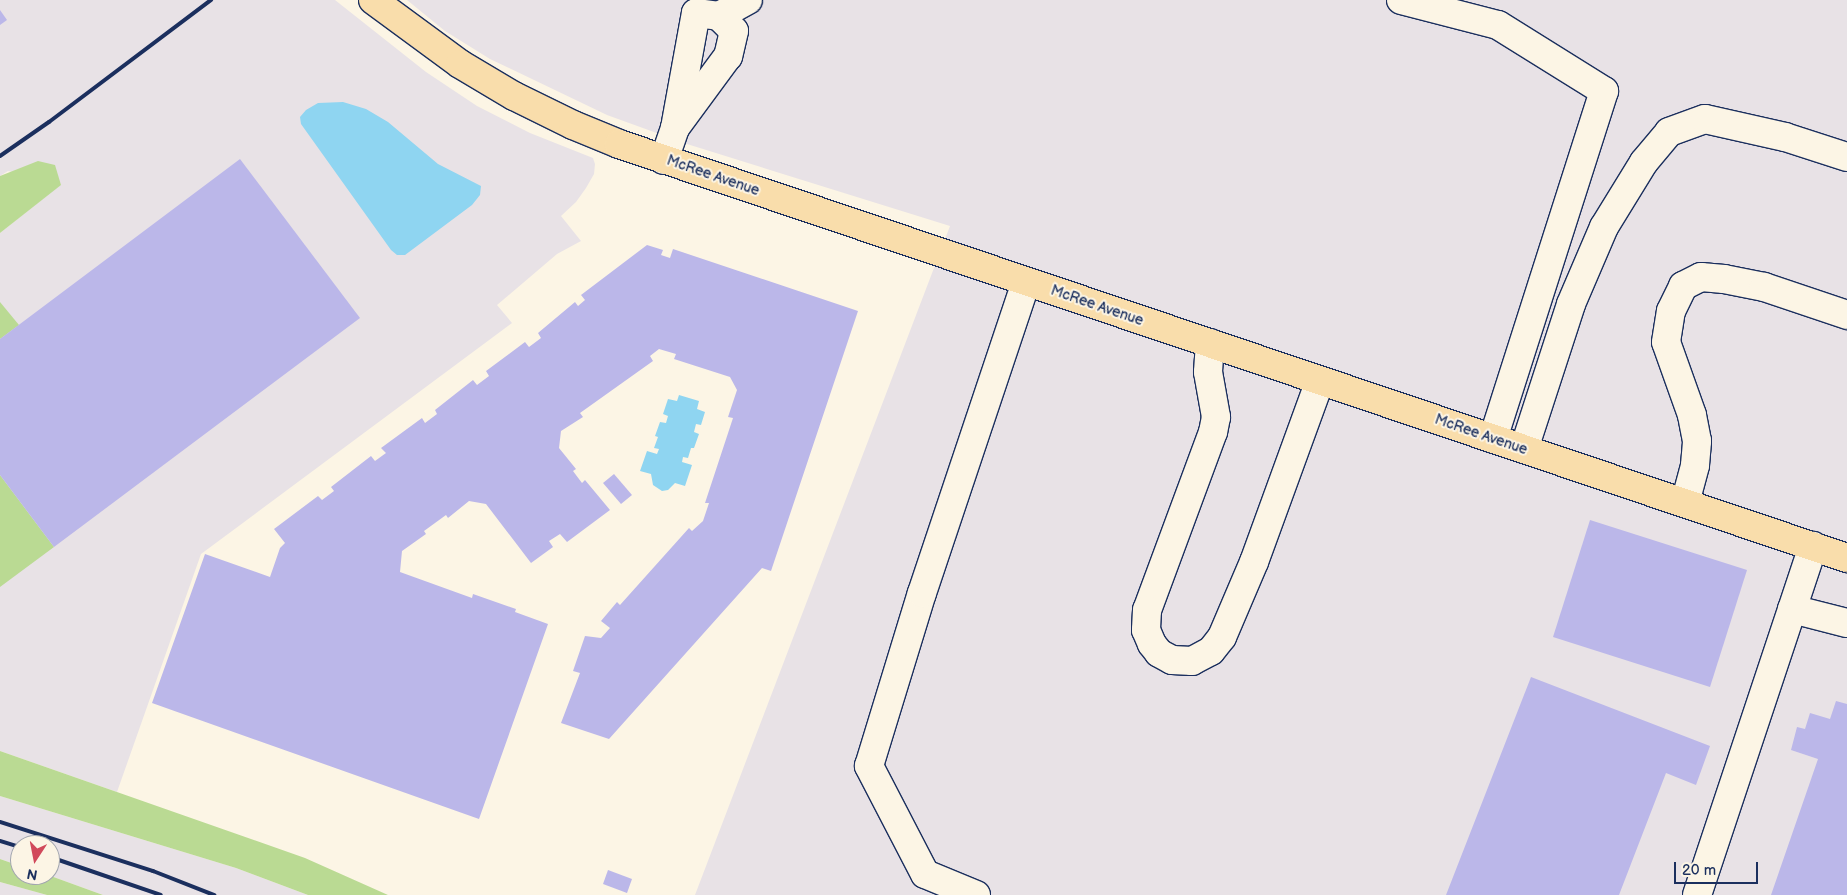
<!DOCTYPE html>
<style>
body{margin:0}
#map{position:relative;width:1847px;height:895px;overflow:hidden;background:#fcf5e5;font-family:"Balsamiq Sans",sans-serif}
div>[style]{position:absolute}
.built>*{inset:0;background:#e8e2e6}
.green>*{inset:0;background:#bada93}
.water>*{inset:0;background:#8fd5f1}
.building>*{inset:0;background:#bbb7e9}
.roads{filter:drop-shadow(1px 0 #1b2f5e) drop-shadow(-1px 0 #1b2f5e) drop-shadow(0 1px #1b2f5e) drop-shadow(0 -1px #1b2f5e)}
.minor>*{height:28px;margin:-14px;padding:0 14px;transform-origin:14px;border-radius:14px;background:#fcf5e5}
.major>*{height:28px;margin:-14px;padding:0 14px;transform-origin:14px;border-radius:14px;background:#f9ddab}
.rail>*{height:4px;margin:-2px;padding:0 2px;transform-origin:2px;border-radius:2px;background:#1b2f5e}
span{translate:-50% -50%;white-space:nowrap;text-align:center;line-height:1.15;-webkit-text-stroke:4px #fcf5e5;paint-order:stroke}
.street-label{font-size:14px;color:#1b2f5e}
.north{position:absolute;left:10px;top:835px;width:50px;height:50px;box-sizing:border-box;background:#fcf5e5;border:1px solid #a2a6af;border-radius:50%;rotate:191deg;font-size:14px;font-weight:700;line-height:20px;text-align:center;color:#1b2f5e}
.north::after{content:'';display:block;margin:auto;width:18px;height:22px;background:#d1495b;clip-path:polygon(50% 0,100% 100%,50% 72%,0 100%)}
.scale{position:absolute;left:1674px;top:862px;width:84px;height:22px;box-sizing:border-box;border:2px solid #1b2f5e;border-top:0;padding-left:6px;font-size:15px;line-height:18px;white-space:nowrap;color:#1b2f5e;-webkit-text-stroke:4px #fcf5e5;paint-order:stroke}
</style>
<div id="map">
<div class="built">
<div style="clip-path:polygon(0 0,335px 0,426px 72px,477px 106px,530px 133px,593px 158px,595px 164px,594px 174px,586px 188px,576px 202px,561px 216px,581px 241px,557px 254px,497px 305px,512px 323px,201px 554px,117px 792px,0 751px,0 233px,61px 184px,8px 171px,0 176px)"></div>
<div style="clip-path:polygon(407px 0,1847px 0,1847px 895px,695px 895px,950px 226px,687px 144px,607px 115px,490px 59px,445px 31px)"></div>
<div style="clip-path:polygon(0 796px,236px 868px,308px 895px,103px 895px,48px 875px,50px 875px,50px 845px,20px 845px,20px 866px,0 859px)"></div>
<div style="clip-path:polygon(0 882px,47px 895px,0 895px)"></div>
</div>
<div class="green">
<div style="clip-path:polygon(38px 161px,55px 165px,61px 185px,0 233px,0 176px)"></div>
<div style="clip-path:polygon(0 302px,19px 325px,0 339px)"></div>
<div style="clip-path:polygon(0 475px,54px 547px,0 587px)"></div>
<div style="clip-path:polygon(0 751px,305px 858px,388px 895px,308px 895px,236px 868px,0 796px)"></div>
<div style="clip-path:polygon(0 859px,20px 866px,20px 875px,48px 875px,103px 895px,47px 895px,0 882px)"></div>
</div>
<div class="water">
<div style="clip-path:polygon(343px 102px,366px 109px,388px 122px,438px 164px,481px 186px,480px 195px,472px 205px,405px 255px,397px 255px,391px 250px,301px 124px,300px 117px,306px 110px,318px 103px)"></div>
<div style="clip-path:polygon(679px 395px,699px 401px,697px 409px,705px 412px,701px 425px,696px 424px,694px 432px,699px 434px,694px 448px,691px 448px,688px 458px,683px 457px,682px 462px,692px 465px,685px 486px,675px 483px,668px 490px,662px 491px,653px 485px,651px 474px,640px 471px,647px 451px,657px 454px,659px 449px,654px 448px,658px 437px,655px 436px,660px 422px,666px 423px,668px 416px,663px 414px,668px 399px,677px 401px)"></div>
</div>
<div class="building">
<div style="clip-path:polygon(0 10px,7px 20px,0 25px)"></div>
<div style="clip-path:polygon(240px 159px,360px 318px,54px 547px,0 475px,0 339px)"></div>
<div style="clip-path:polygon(647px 245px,663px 250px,661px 255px,670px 258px,673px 249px,858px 311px,771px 571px,762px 568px,609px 739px,561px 723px,580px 673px,573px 671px,585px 636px,601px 638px,610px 628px,601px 621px,617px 602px,620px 605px,689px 528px,692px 531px,703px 521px,709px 503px,705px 503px,733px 418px,728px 417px,737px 390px,730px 377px,674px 359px,676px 354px,659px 349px,650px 356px,653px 361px,580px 413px,583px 417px,561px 431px,559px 448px,576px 469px,573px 471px,582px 483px,585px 480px,610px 510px,567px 542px,560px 534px,549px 541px,553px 547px,531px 563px,486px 504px,469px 501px,448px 518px,446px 515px,424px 531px,426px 534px,402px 551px,400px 572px,472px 598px,473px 594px,516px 609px,515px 612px,548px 624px,479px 819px,152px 703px,205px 554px,270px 577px,280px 548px,285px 543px,274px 529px,318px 496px,322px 500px,334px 491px,331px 487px,371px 456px,375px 461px,386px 453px,381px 448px,422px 418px,425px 423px,437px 414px,435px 410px,473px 380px,477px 385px,489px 376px,486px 371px,525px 342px,529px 347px,541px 338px,538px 333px,575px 302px,578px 306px,585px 300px,581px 295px)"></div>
<div style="clip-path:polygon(614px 474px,632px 495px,621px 504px,603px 483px)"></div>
<div style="clip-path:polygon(1590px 520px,1747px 570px,1710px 687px,1553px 637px)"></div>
<div style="clip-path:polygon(1531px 677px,1710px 746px,1696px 785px,1666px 773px,1619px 895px,1446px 895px)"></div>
<div style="clip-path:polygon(1836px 701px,1847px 704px,1847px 895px,1771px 895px,1818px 759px,1791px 750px,1797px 727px,1805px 729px,1810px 713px,1830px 719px)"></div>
<div style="clip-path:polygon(608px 870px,632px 879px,627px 893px,603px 884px)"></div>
</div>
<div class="roads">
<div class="minor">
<div style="left:1401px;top:0;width:100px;rotate:14.5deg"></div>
<div style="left:1498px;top:25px;width:125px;rotate:31.9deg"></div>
<div style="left:1604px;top:91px;width:365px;rotate:107.7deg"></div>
<div style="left:719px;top:16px;width:33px;rotate:-29deg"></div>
<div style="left:664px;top:160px;width:34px;rotate:-71deg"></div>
<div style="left:675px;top:128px;width:117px;rotate:-79.7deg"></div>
<div style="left:696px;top:13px;width:23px;rotate:7deg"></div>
<div style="left:719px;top:16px;width:21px;rotate:45deg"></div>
<div style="left:734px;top:31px;width:26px;rotate:103deg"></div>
<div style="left:728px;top:56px;width:89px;rotate:126.4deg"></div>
<div style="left:1210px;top:343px;width:29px;rotate:94deg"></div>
<div style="left:1208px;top:372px;width:46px;rotate:79.9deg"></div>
<div style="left:1216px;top:417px;width:15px;rotate:101deg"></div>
<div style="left:1213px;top:432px;width:190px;rotate:110.3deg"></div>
<div style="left:1147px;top:610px;width:20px;rotate:93deg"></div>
<div style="left:1146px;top:630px;width:15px;rotate:67deg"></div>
<div style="left:1152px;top:644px;width:11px;rotate:52deg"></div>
<div style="left:1159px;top:653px;width:15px;rotate:28deg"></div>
<div style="left:1172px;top:660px;width:20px;rotate:3deg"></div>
<div style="left:1192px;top:661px;width:21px;rotate:-28deg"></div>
<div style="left:1211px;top:651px;width:18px;rotate:-52deg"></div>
<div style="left:1222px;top:637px;width:82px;rotate:-66.9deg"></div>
<div style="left:1254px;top:562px;width:193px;rotate:-70deg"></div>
<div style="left:1524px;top:449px;width:152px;rotate:-72deg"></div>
<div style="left:1571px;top:304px;width:84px;rotate:-66.8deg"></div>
<div style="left:1604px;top:227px;width:76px;rotate:-58.4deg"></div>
<div style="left:1644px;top:162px;width:39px;rotate:-50deg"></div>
<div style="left:1669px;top:132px;width:38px;rotate:-20deg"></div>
<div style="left:1705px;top:119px;width:82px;rotate:12.7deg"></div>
<div style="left:1785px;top:137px;width:65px;rotate:17.9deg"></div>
<div style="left:1685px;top:503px;width:39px;rotate:-75deg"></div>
<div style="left:1695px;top:465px;width:24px;rotate:-85deg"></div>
<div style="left:1697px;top:441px;width:26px;rotate:-101deg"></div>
<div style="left:1692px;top:415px;width:77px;rotate:-109.6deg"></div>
<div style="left:1666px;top:342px;width:31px;rotate:-81deg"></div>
<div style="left:1671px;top:311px;width:28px;rotate:-64deg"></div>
<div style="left:1683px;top:286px;width:20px;rotate:-27deg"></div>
<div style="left:1701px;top:277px;width:23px;rotate:5deg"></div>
<div style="left:1724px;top:279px;width:41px;rotate:11.3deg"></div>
<div style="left:1764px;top:287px;width:88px;rotate:18.6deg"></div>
<div style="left:1792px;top:609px;width:57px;rotate:14.3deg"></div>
<div style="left:976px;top:895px;width:55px;rotate:-157.6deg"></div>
<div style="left:925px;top:874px;width:122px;rotate:-117.4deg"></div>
<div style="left:869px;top:766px;width:181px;rotate:-73deg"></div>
<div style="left:922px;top:593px;width:328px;rotate:-71.5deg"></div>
<div style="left:1697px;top:895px;width:368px;rotate:-71.6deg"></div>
</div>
<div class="major">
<div style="left:373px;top:0;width:108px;rotate:36.3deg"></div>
<div style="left:460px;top:64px;width:63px;rotate:30.7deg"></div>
<div style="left:514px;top:96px;width:66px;rotate:26.2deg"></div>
<div style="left:573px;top:125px;width:50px;rotate:22.4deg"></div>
<div style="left:619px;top:144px;width:1296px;rotate:18.63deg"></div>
</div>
</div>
<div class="rail">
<div style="left:0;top:156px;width:60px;rotate:-34.8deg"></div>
<div style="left:49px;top:122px;width:203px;rotate:-37deg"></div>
<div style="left:0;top:822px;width:161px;rotate:17.8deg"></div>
<div style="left:153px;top:871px;width:66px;rotate:21.5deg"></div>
<div style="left:0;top:841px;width:21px;rotate:17deg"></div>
<div style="left:50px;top:857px;width:117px;rotate:18.9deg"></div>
</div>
<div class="street-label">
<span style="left:713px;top:176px;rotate:19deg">McRee Avenue</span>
<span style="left:1097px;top:306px;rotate:19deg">McRee Avenue</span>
<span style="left:1481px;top:435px;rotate:19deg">McRee Avenue</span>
</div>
<div class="north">N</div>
<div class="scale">20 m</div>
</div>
